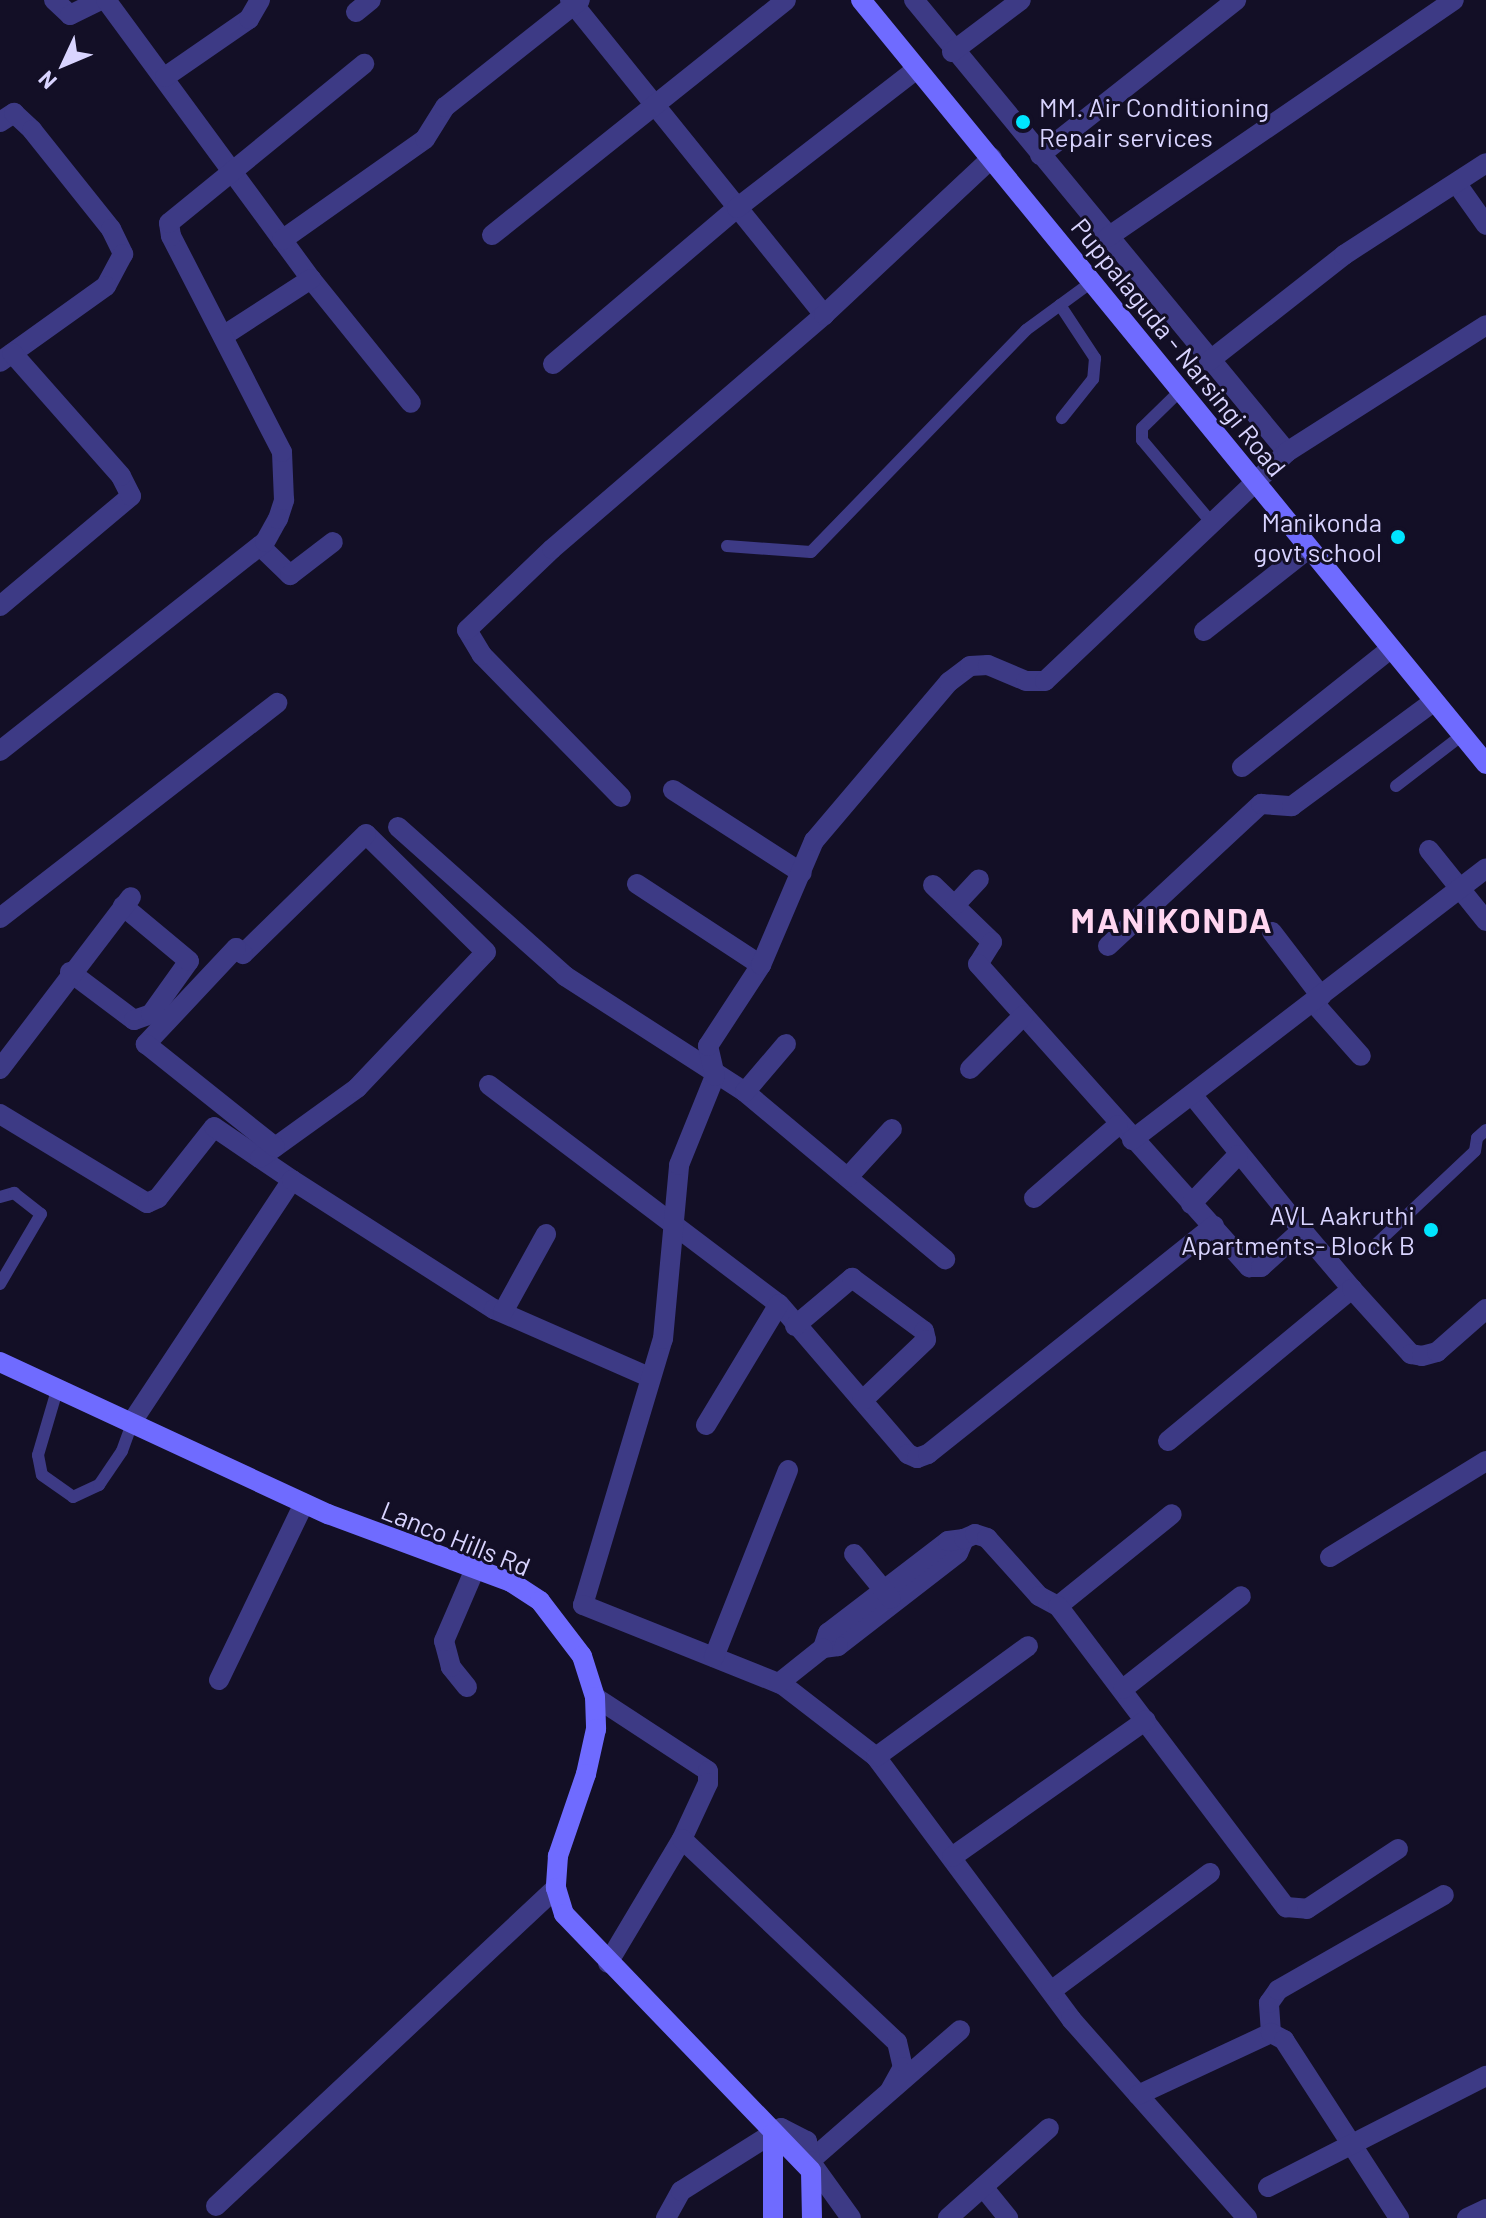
<!DOCTYPE html>
<style>
body{margin:0}
#map{position:relative;width:1486px;height:2218px;overflow:hidden;background:#130f26;font-family:Barlow,sans-serif}
div>[style]{position:absolute}
.lane>*{height:12px;margin:-6px;padding:0 6px;transform-origin:6px;border-radius:6px;background:#3d3a85}
.street>*{height:20px;margin:-10px;padding:0 10px;transform-origin:10px;border-radius:10px;background:#3d3a85}
.secondary>*{height:20px;margin:-10px;padding:0 10px;transform-origin:10px;border-radius:10px;background:#6f6bff}
.dots>*{width:22px;height:22px;translate:-50% -50%;box-sizing:border-box;border:4px solid #130f26;border-radius:50%}
span{translate:-50% -50%;white-space:nowrap;text-align:center;line-height:1.15;-webkit-text-stroke:6px #130f26;paint-order:stroke}
.poi-label{font-size:26px;color:#d9d4ff}
.left{translate:0 -50%;text-align:left}
.right{translate:-100% -50%;text-align:right}
.street-label{font-size:26px;color:#d9d4ff}
.district-label{font-size:34px;color:#ffd6f0;font-weight:700;letter-spacing:2px}
.north{position:absolute;left:24px;top:24px;width:80px;height:80px;-webkit-text-stroke:6px #130f26;paint-order:stroke;rotate:226deg;font-size:22px;font-weight:700;line-height:32px;text-align:center;color:#d9d4ff}
.north::after{content:'';display:block;margin:auto;width:28px;height:36px;background:#d9d4ff;clip-path:polygon(50% 0,100% 100%,50% 72%,0 100%)}
</style>
<div id="map">
<div class="lane">
<div style="left:1060px;top:305px;width:64px;rotate:56.6deg"></div>
<div style="left:1095px;top:358px;width:21px;rotate:95deg"></div>
<div style="left:1093px;top:379px;width:50px;rotate:128.5deg"></div>
<div style="left:1181px;top:390px;width:54px;rotate:135.7deg"></div>
<div style="left:1142px;top:428px;width:12px;rotate:90deg"></div>
<div style="left:1142px;top:440px;width:107px;rotate:49.9deg"></div>
<div style="left:727px;top:546px;width:84px;rotate:4.1deg"></div>
<div style="left:811px;top:552px;width:309px;rotate:-45.9deg"></div>
<div style="left:1026px;top:330px;width:83px;rotate:-36.2deg"></div>
<div style="left:1396px;top:786px;width:82px;rotate:-37.6deg"></div>
<div style="left:0;top:1197px;width:15px;rotate:-16deg"></div>
<div style="left:14px;top:1193px;width:34px;rotate:38deg"></div>
<div style="left:41px;top:1214px;width:81px;rotate:120.4deg"></div>
<div style="left:1372px;top:1248px;width:141px;rotate:-43.3deg"></div>
<div style="left:1475px;top:1151px;width:13px;rotate:-81deg"></div>
<div style="left:1477px;top:1138px;width:12px;rotate:-42deg"></div>
<div style="left:58px;top:1387px;width:71px;rotate:106.4deg"></div>
<div style="left:38px;top:1455px;width:20px;rotate:79deg"></div>
<div style="left:42px;top:1475px;width:38px;rotate:35deg"></div>
<div style="left:73px;top:1497px;width:29px;rotate:-25deg"></div>
<div style="left:99px;top:1485px;width:41px;rotate:-55.9deg"></div>
<div style="left:122px;top:1451px;width:33px;rotate:-70deg"></div>
</div>
<div class="street">
<div style="left:54px;top:0;width:22px;rotate:43deg"></div>
<div style="left:70px;top:15px;width:34px;rotate:-26deg"></div>
<div style="left:106px;top:0;width:346px;rotate:53.7deg"></div>
<div style="left:311px;top:279px;width:159px;rotate:51.1deg"></div>
<div style="left:570px;top:0;width:405px;rotate:51.1deg"></div>
<div style="left:914px;top:0;width:586px;rotate:50.47deg"></div>
<div style="left:356px;top:12px;width:19px;rotate:-39deg"></div>
<div style="left:952px;top:52px;width:86px;rotate:-37deg"></div>
<div style="left:165px;top:77px;width:102px;rotate:-34.6deg"></div>
<div style="left:249px;top:19px;width:22px;rotate:-60deg"></div>
<div style="left:0;top:122px;width:17px;rotate:-33deg"></div>
<div style="left:14px;top:113px;width:25px;rotate:43deg"></div>
<div style="left:32px;top:130px;width:127px;rotate:51.4deg"></div>
<div style="left:111px;top:229px;width:28px;rotate:64deg"></div>
<div style="left:123px;top:254px;width:36px;rotate:118deg"></div>
<div style="left:106px;top:286px;width:130px;rotate:144.4deg"></div>
<div style="left:1040px;top:155px;width:250px;rotate:-38.3deg"></div>
<div style="left:1457px;top:184px;width:50px;rotate:54.7deg"></div>
<div style="left:492px;top:235px;width:376px;rotate:-38.6deg"></div>
<div style="left:1108px;top:237px;width:419px;rotate:-34.4deg"></div>
<div style="left:282px;top:240px;width:175px;rotate:-35.2deg"></div>
<div style="left:425px;top:139px;width:38px;rotate:-58deg"></div>
<div style="left:445px;top:107px;width:172px;rotate:-38.4deg"></div>
<div style="left:223px;top:336px;width:105px;rotate:-32.9deg"></div>
<div style="left:1209px;top:361px;width:172px;rotate:-38.1deg"></div>
<div style="left:1344px;top:255px;width:169px;rotate:-32.9deg"></div>
<div style="left:553px;top:364px;width:241px;rotate:-40.3deg"></div>
<div style="left:737px;top:208px;width:227px;rotate:-37.7deg"></div>
<div style="left:260px;top:546px;width:42px;rotate:44deg"></div>
<div style="left:290px;top:575px;width:54px;rotate:-37.5deg"></div>
<div style="left:0;top:606px;width:171px;rotate:-40deg"></div>
<div style="left:131px;top:496px;width:22px;rotate:-117deg"></div>
<div style="left:121px;top:476px;width:164px;rotate:-131.5deg"></div>
<div style="left:1204px;top:631px;width:131px;rotate:-38.2deg"></div>
<div style="left:0;top:751px;width:337px;rotate:-38.3deg"></div>
<div style="left:265px;top:542px;width:26px;rotate:-61deg"></div>
<div style="left:278px;top:519px;width:20px;rotate:-72deg"></div>
<div style="left:284px;top:500px;width:48px;rotate:-92.4deg"></div>
<div style="left:282px;top:452px;width:243px;rotate:-117.2deg"></div>
<div style="left:171px;top:236px;width:13px;rotate:-99deg"></div>
<div style="left:169px;top:223px;width:252px;rotate:-39.2deg"></div>
<div style="left:1242px;top:767px;width:188px;rotate:-38.5deg"></div>
<div style="left:673px;top:790px;width:153px;rotate:32.8deg"></div>
<div style="left:621px;top:797px;width:199px;rotate:-134.4deg"></div>
<div style="left:482px;top:655px;width:29px;rotate:-121deg"></div>
<div style="left:467px;top:630px;width:117px;rotate:-43.6deg"></div>
<div style="left:552px;top:549px;width:359px;rotate:-40.7deg"></div>
<div style="left:824px;top:315px;width:230px;rotate:-43.1deg"></div>
<div style="left:398px;top:827px;width:224px;rotate:41.7deg"></div>
<div style="left:565px;top:976px;width:214px;rotate:32.8deg"></div>
<div style="left:745px;top:1092px;width:261px;rotate:39.9deg"></div>
<div style="left:1429px;top:850px;width:91px;rotate:51.2deg"></div>
<div style="left:637px;top:884px;width:148px;rotate:33.2deg"></div>
<div style="left:933px;top:885px;width:82px;rotate:44deg"></div>
<div style="left:992px;top:942px;width:26px;rotate:122deg"></div>
<div style="left:978px;top:964px;width:407px;rotate:48.2deg"></div>
<div style="left:1249px;top:1267px;width:12px"></div>
<div style="left:1261px;top:1267px;width:55px;rotate:-42.1deg"></div>
<div style="left:1302px;top:1230px;width:77px;rotate:49.7deg"></div>
<div style="left:955px;top:905px;width:35px;rotate:-47deg"></div>
<div style="left:0;top:918px;width:351px;rotate:-37.8deg"></div>
<div style="left:1272px;top:932px;width:81px;rotate:52.6deg"></div>
<div style="left:1108px;top:946px;width:209px;rotate:-42.9deg"></div>
<div style="left:1261px;top:804px;width:31px;rotate:4deg"></div>
<div style="left:1292px;top:806px;width:175px;rotate:-36.4deg"></div>
<div style="left:70px;top:972px;width:80px;rotate:36.9deg"></div>
<div style="left:134px;top:1020px;width:18px;rotate:-19deg"></div>
<div style="left:151px;top:1014px;width:65px;rotate:-54.4deg"></div>
<div style="left:189px;top:961px;width:86px;rotate:-140.2deg"></div>
<div style="left:1313px;top:1002px;width:72px;rotate:48.4deg"></div>
<div style="left:0;top:1069px;width:216px;rotate:-52.7deg"></div>
<div style="left:970px;top:1069px;width:76px;rotate:-45deg"></div>
<div style="left:489px;top:1085px;width:363px;rotate:37.1deg"></div>
<div style="left:779px;top:1304px;width:198px;rotate:49.3deg"></div>
<div style="left:908px;top:1454px;width:10px;rotate:24deg"></div>
<div style="left:917px;top:1458px;width:12px;rotate:-20deg"></div>
<div style="left:928px;top:1454px;width:366px;rotate:-38.6deg"></div>
<div style="left:745px;top:1092px;width:63px;rotate:-49.5deg"></div>
<div style="left:1193px;top:1096px;width:173px;rotate:50.9deg"></div>
<div style="left:0;top:1114px;width:172px;rotate:31.2deg"></div>
<div style="left:147px;top:1203px;width:12px;rotate:-24deg"></div>
<div style="left:158px;top:1198px;width:90px;rotate:-51.7deg"></div>
<div style="left:214px;top:1127px;width:94px;rotate:34.2deg"></div>
<div style="left:292px;top:1180px;width:288px;rotate:123.5deg"></div>
<div style="left:1132px;top:1140px;width:446px;rotate:-37.5deg"></div>
<div style="left:260px;top:1158px;width:120px;rotate:-35.8deg"></div>
<div style="left:357px;top:1088px;width:187px;rotate:-46.5deg"></div>
<div style="left:486px;top:952px;width:168px;rotate:-135.5deg"></div>
<div style="left:366px;top:834px;width:172px;rotate:135.7deg"></div>
<div style="left:243px;top:954px;width:9px;rotate:-139deg"></div>
<div style="left:236px;top:948px;width:132px;rotate:133.2deg"></div>
<div style="left:146px;top:1044px;width:165px;rotate:38.6deg"></div>
<div style="left:848px;top:1177px;width:65px;rotate:-47.5deg"></div>
<div style="left:292px;top:1180px;width:240px;rotate:32.6deg"></div>
<div style="left:494px;top:1309px;width:169px;rotate:23.7deg"></div>
<div style="left:1034px;top:1198px;width:111px;rotate:-41deg"></div>
<div style="left:1191px;top:1204px;width:68px;rotate:-46.2deg"></div>
<div style="left:503px;top:1312px;width:89px;rotate:-61.1deg"></div>
<div style="left:795px;top:1326px;width:75px;rotate:-40.1deg"></div>
<div style="left:852px;top:1278px;width:89px;rotate:36.4deg"></div>
<div style="left:924px;top:1331px;width:9px;rotate:77deg"></div>
<div style="left:926px;top:1340px;width:88px;rotate:136.4deg"></div>
<div style="left:706px;top:1425px;width:141px;rotate:-58.9deg"></div>
<div style="left:1168px;top:1441px;width:239px;rotate:-39.6deg"></div>
<div style="left:1352px;top:1289px;width:88px;rotate:47.8deg"></div>
<div style="left:1411px;top:1354px;width:11px;rotate:10deg"></div>
<div style="left:1422px;top:1356px;width:16px;rotate:-15deg"></div>
<div style="left:1437px;top:1352px;width:65px;rotate:-41.3deg"></div>
<div style="left:964px;top:1539px;width:15px;rotate:113deg"></div>
<div style="left:958px;top:1553px;width:152px;rotate:142.2deg"></div>
<div style="left:838px;top:1646px;width:15px;rotate:172deg"></div>
<div style="left:823px;top:1648px;width:16px;rotate:-72deg"></div>
<div style="left:828px;top:1633px;width:151px;rotate:-37.5deg"></div>
<div style="left:948px;top:1541px;width:16px;rotate:-7deg"></div>
<div style="left:964px;top:1539px;width:12px;rotate:-24deg"></div>
<div style="left:975px;top:1534px;width:13px;rotate:18deg"></div>
<div style="left:987px;top:1538px;width:78px;rotate:48.1deg"></div>
<div style="left:1039px;top:1596px;width:21px;rotate:28deg"></div>
<div style="left:1058px;top:1606px;width:146px;rotate:-38.9deg"></div>
<div style="left:854px;top:1554px;width:58px;rotate:50.6deg"></div>
<div style="left:1330px;top:1557px;width:183px;rotate:-31.6deg"></div>
<div style="left:583px;top:1605px;width:278px;rotate:-73.3deg"></div>
<div style="left:663px;top:1339px;width:175px;rotate:-84.7deg"></div>
<div style="left:679px;top:1165px;width:96px;rotate:-68deg"></div>
<div style="left:715px;top:1076px;width:31px;rotate:-103deg"></div>
<div style="left:708px;top:1046px;width:97px;rotate:-56.8deg"></div>
<div style="left:761px;top:965px;width:135px;rotate:-66.9deg"></div>
<div style="left:814px;top:841px;width:209px;rotate:-49.7deg"></div>
<div style="left:949px;top:682px;width:26px;rotate:-37deg"></div>
<div style="left:970px;top:666px;width:18px;rotate:-3deg"></div>
<div style="left:988px;top:665px;width:41px;rotate:22.8deg"></div>
<div style="left:1026px;top:681px;width:19px"></div>
<div style="left:1045px;top:681px;width:333px;rotate:-43.4deg"></div>
<div style="left:1287px;top:452px;width:236px;rotate:-32.5deg"></div>
<div style="left:583px;top:1605px;width:215px;rotate:21.8deg"></div>
<div style="left:783px;top:1685px;width:118px;rotate:37.7deg"></div>
<div style="left:876px;top:1757px;width:327px;rotate:53.3deg"></div>
<div style="left:1071px;top:2019px;width:266px;rotate:48.5deg"></div>
<div style="left:1058px;top:1606px;width:378px;rotate:52.9deg"></div>
<div style="left:1286px;top:1907px;width:21px;rotate:5deg"></div>
<div style="left:1307px;top:1909px;width:109px;rotate:-33.4deg"></div>
<div style="left:714px;top:1657px;width:201px;rotate:-68.4deg"></div>
<div style="left:219px;top:1680px;width:196px;rotate:-64.3deg"></div>
<div style="left:779px;top:1683px;width:56px;rotate:-38.5deg"></div>
<div style="left:467px;top:1687px;width:26px;rotate:-129deg"></div>
<div style="left:451px;top:1667px;width:27px;rotate:-105deg"></div>
<div style="left:444px;top:1641px;width:78px;rotate:-66.7deg"></div>
<div style="left:1123px;top:1689px;width:150px;rotate:-38.2deg"></div>
<div style="left:595px;top:1697px;width:135px;rotate:33.2deg"></div>
<div style="left:708px;top:1771px;width:12px;rotate:90deg"></div>
<div style="left:708px;top:1783px;width:62px;rotate:114.9deg"></div>
<div style="left:876px;top:1757px;width:188px;rotate:-36.1deg"></div>
<div style="left:952px;top:1857px;width:237px;rotate:-35.2deg"></div>
<div style="left:608px;top:1963px;width:144px;rotate:-59.2deg"></div>
<div style="left:682px;top:1839px;width:296px;rotate:43.4deg"></div>
<div style="left:897px;top:2042px;width:26px;rotate:77deg"></div>
<div style="left:903px;top:2067px;width:26px;rotate:119deg"></div>
<div style="left:1051px;top:1991px;width:198px;rotate:-36.6deg"></div>
<div style="left:1271px;top:2033px;width:30px;rotate:-94deg"></div>
<div style="left:1269px;top:2003px;width:16px;rotate:-55deg"></div>
<div style="left:1278px;top:1990px;width:191px;rotate:-29.8deg"></div>
<div style="left:1138px;top:2095px;width:147px;rotate:-25deg"></div>
<div style="left:1271px;top:2033px;width:15px;rotate:28deg"></div>
<div style="left:1284px;top:2040px;width:212px;rotate:57.1deg"></div>
<div style="left:810px;top:2161px;width:199px;rotate:-41.1deg"></div>
<div style="left:983px;top:2187px;width:40px;rotate:51deg"></div>
<div style="left:1268px;top:2187px;width:245px;rotate:-27deg"></div>
<div style="left:216px;top:2206px;width:466px;rotate:-43.1deg"></div>
<div style="left:666px;top:2218px;width:31px;rotate:-61deg"></div>
<div style="left:681px;top:2191px;width:118px;rotate:-32.2deg"></div>
<div style="left:781px;top:2128px;width:29px;rotate:27deg"></div>
<div style="left:807px;top:2141px;width:20px;rotate:81deg"></div>
<div style="left:810px;top:2161px;width:70px;rotate:54.3deg"></div>
<div style="left:948px;top:2218px;width:135px;rotate:-41.7deg"></div>
<div style="left:1467px;top:2218px;width:21px;rotate:-25deg"></div>
</div>
<div class="secondary">
<div style="left:861px;top:0;width:987px;rotate:50.71deg"></div>
<div style="left:0;top:1362px;width:362px;rotate:24.9deg"></div>
<div style="left:328px;top:1514px;width:195px;rotate:20.4deg"></div>
<div style="left:511px;top:1582px;width:35px;rotate:33deg"></div>
<div style="left:540px;top:1601px;width:69px;rotate:52.6deg"></div>
<div style="left:582px;top:1656px;width:43px;rotate:72.4deg"></div>
<div style="left:595px;top:1697px;width:32px;rotate:88deg"></div>
<div style="left:596px;top:1729px;width:46px;rotate:102.5deg"></div>
<div style="left:586px;top:1774px;width:87px;rotate:108.9deg"></div>
<div style="left:558px;top:1856px;width:32px;rotate:94deg"></div>
<div style="left:556px;top:1888px;width:27px;rotate:73deg"></div>
<div style="left:564px;top:1914px;width:356px;rotate:46.1deg"></div>
<div style="left:811px;top:2171px;width:47px;rotate:88.8deg"></div>
<div style="left:773px;top:2218px;width:85px;rotate:-90deg"></div>
</div>
<div class="dots">
<div style="left:1023px;top:122px;background:#00e5ff"></div>
<div style="left:1398px;top:537px;background:#00e5ff"></div>
<div style="left:1431px;top:1230px;background:#00e5ff"></div>
</div>
<div class="poi-label">
<span class="left" style="left:1039px;top:122px">MM. Air Conditioning<br>Repair services</span>
<span class="right" style="left:1382px;top:537px">Manikonda<br>govt school</span>
<span class="right" style="left:1415px;top:1230px">AVL Aakruthi<br>Apartments- Block B</span>
</div>
<div class="street-label">
<span style="left:1179px;top:347px;rotate:51deg">Puppalaguda - Narsingi Road</span>
<span style="left:456px;top:1538px;rotate:22deg">Lanco Hills Rd</span>
</div>
<div class="district-label">
<span style="left:1172px;top:920px">MANIKONDA</span>
</div>
<div class="north">N</div>
</div>
